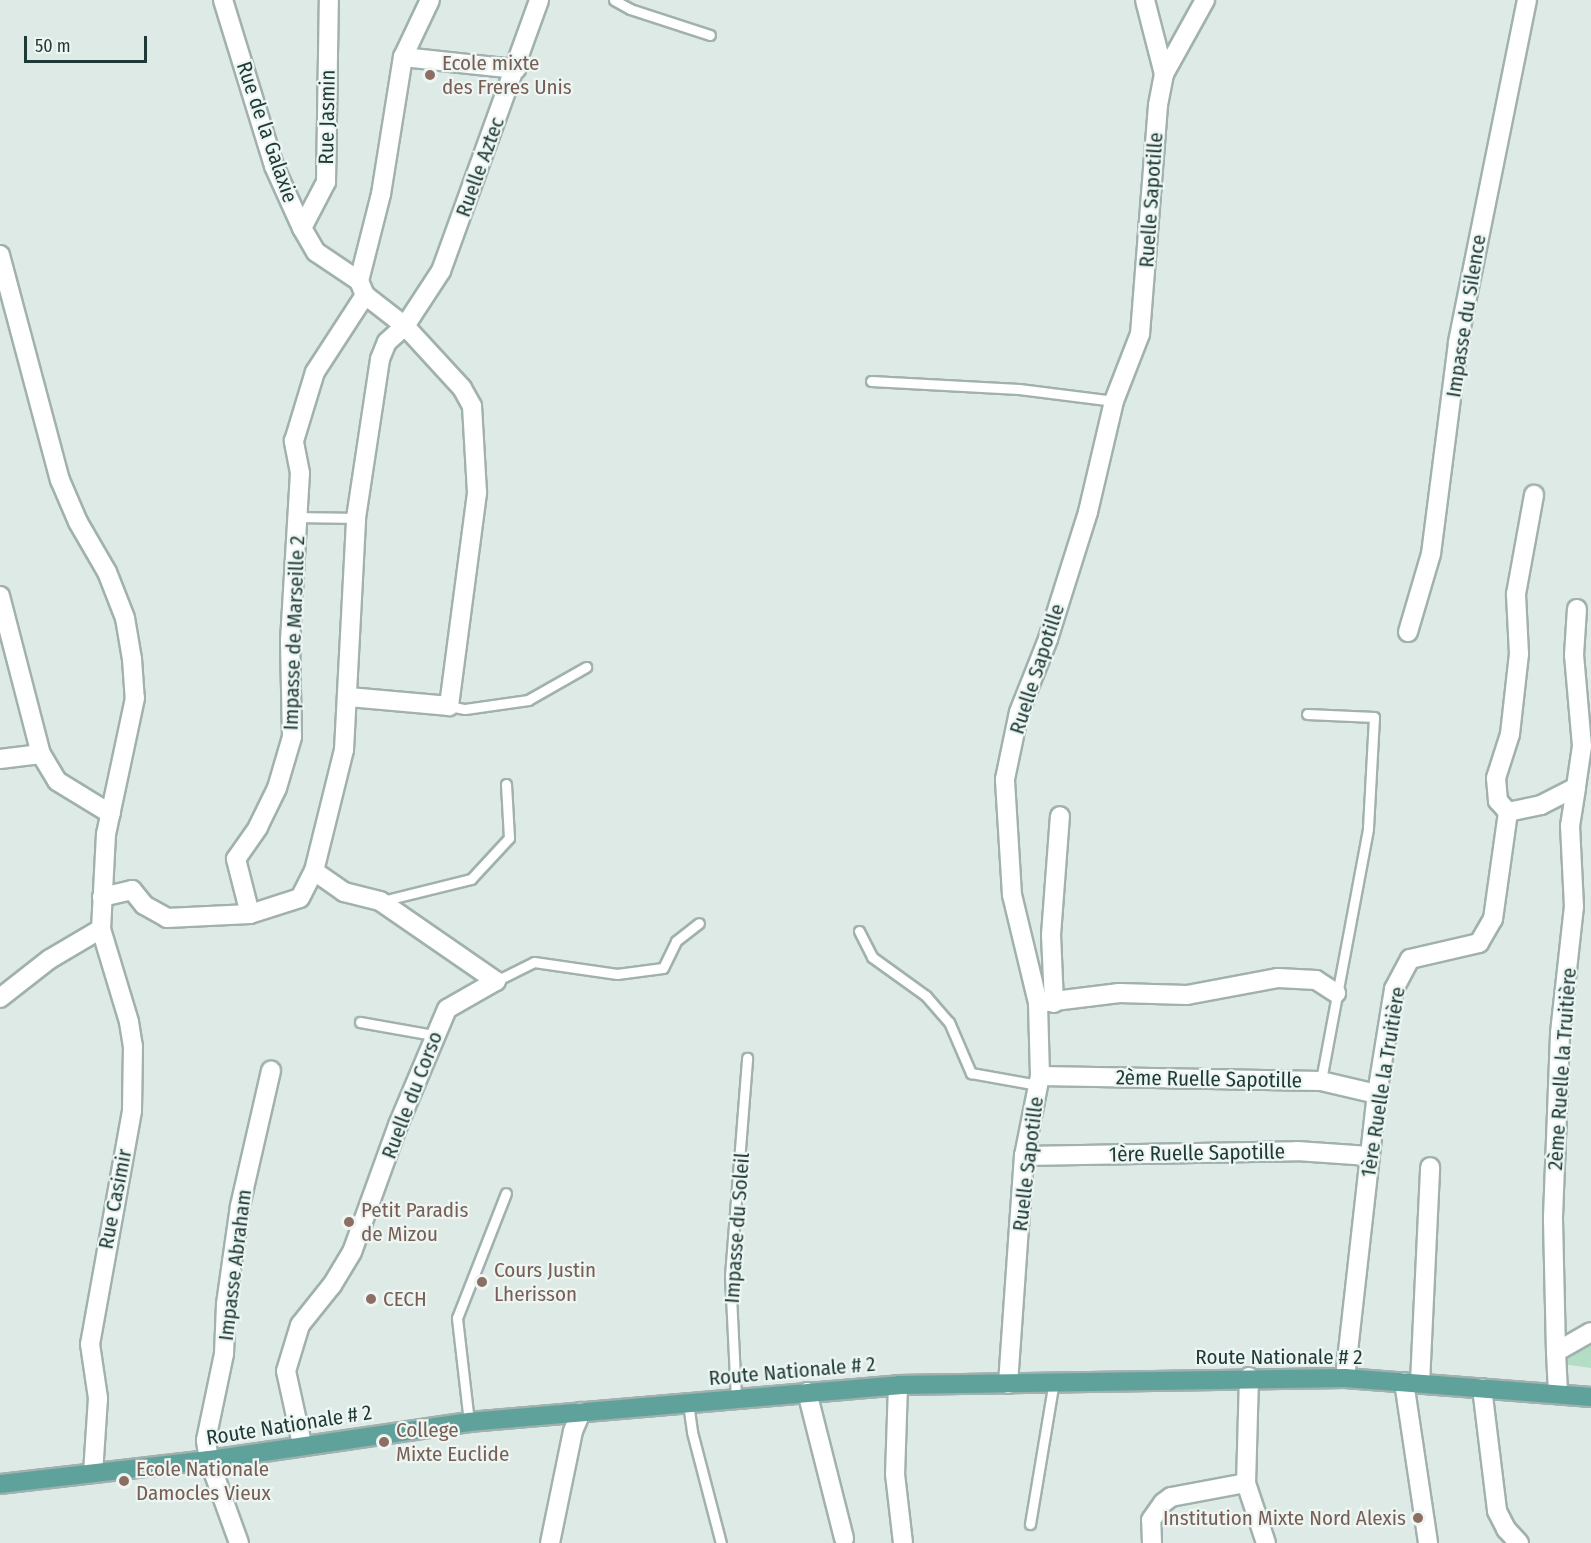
<!DOCTYPE html>
<meta charset="utf-8">
<style>
body{margin:0}
#map{position:relative;width:1591px;height:1543px;overflow:hidden;background:#ddeae6;font-family:"Fira Sans Condensed",sans-serif}
div>[style]{position:absolute}
.green>*{inset:0;background:#b4ddc5}
.roads{filter:drop-shadow(2px 0 #a0b1ae) drop-shadow(-2px 0 #a0b1ae) drop-shadow(0 2px #a0b1ae) drop-shadow(0 -2px #a0b1ae)}
.service>*{height:9px;margin:-4.5px;padding:0 4.5px;transform-origin:4.5px;border-radius:4.5px;background:#fff}
.minor>*{height:18px;margin:-9px;padding:0 9px;transform-origin:9px;border-radius:9px;background:#fff}
.tertiary>*{height:18px;margin:-9px;padding:0 9px;transform-origin:9px;border-radius:9px;background:#fff}
.primary>*{height:18px;margin:-9px;padding:0 9px;transform-origin:9px;border-radius:9px;background:#5fa29b}
.dots>*{width:16px;height:16px;translate:-50% -50%;box-sizing:border-box;border:3px solid #edf6f3;border-radius:50%}
span{translate:-50% -50%;white-space:nowrap;text-align:center;line-height:1.15;-webkit-text-stroke:4.5px #edf6f3;paint-order:stroke}
.education-label{font-size:21px;color:#785e54}
.left{translate:0 -50%;text-align:left}
.right{translate:-100% -50%;text-align:right}
.street-label{font-size:21px;color:#1e3936}
.scale{position:absolute;left:24px;top:36px;width:123px;height:27px;box-sizing:border-box;border:3px solid #1e3936;border-top:0;padding-left:8px;font-size:18px;line-height:21px;white-space:nowrap;color:#1e3936;-webkit-text-stroke:4px #edf6f3;paint-order:stroke}
</style>
<div id="map">
<div class="green">
<div style="clip-path:polygon(1591px 1323px,1591px 1368px,1555px 1363px,1560px 1341px)"></div>
</div>
<div class="roads">
<div class="service">
<div style="left:614px;top:0;width:18px;rotate:29deg"></div>
<div style="left:630px;top:9px;width:84px;rotate:18deg"></div>
<div style="left:871px;top:381px;width:148px;rotate:3.1deg"></div>
<div style="left:1019px;top:389px;width:96px;rotate:7.2deg"></div>
<div style="left:298px;top:517px;width:58px;rotate:1deg"></div>
<div style="left:449px;top:706px;width:16px;rotate:11deg"></div>
<div style="left:465px;top:709px;width:64px;rotate:-8.1deg"></div>
<div style="left:528px;top:700px;width:67px;rotate:-29.6deg"></div>
<div style="left:1307px;top:714px;width:67px;rotate:2.6deg"></div>
<div style="left:1374px;top:717px;width:112px;rotate:93.1deg"></div>
<div style="left:1368px;top:829px;width:256px;rotate:100.6deg"></div>
<div style="left:382px;top:901px;width:92px;rotate:-13.9deg"></div>
<div style="left:471px;top:879px;width:56px;rotate:-47.2deg"></div>
<div style="left:509px;top:838px;width:54px;rotate:-93.2deg"></div>
<div style="left:859px;top:931px;width:29px;rotate:63deg"></div>
<div style="left:872px;top:957px;width:67px;rotate:35.8deg"></div>
<div style="left:926px;top:996px;width:35px;rotate:49deg"></div>
<div style="left:949px;top:1022px;width:56px;rotate:66.7deg"></div>
<div style="left:971px;top:1073px;width:68px;rotate:10.2deg"></div>
<div style="left:496px;top:981px;width:42px;rotate:-26.6deg"></div>
<div style="left:534px;top:962px;width:84px;rotate:8.2deg"></div>
<div style="left:617px;top:974px;width:46px;rotate:-7.4deg"></div>
<div style="left:663px;top:968px;width:30px;rotate:-64deg"></div>
<div style="left:676px;top:941px;width:29px;rotate:-38deg"></div>
<div style="left:360px;top:1022px;width:74px;rotate:10.1deg"></div>
<div style="left:736px;top:1398px;width:122px;rotate:-92.8deg"></div>
<div style="left:730px;top:1276px;width:219px;rotate:-85.5deg"></div>
<div style="left:688px;top:1403px;width:29px;rotate:82deg"></div>
<div style="left:692px;top:1432px;width:115px;rotate:75.4deg"></div>
<div style="left:469px;top:1422px;width:105px;rotate:-96.6deg"></div>
<div style="left:457px;top:1318px;width:134px;rotate:-68.6deg"></div>
<div style="left:1030px;top:1524px;width:145px;rotate:-80.5deg"></div>
</div>
<div class="minor">
<div style="left:223px;top:0;width:174px;rotate:72.9deg"></div>
<div style="left:274px;top:166px;width:68px;rotate:65.7deg"></div>
<div style="left:302px;top:228px;width:28px;rotate:60deg"></div>
<div style="left:316px;top:252px;width:52px;rotate:34deg"></div>
<div style="left:359px;top:281px;width:15px;rotate:67deg"></div>
<div style="left:365px;top:295px;width:51px;rotate:37.8deg"></div>
<div style="left:405px;top:326px;width:66px;rotate:-56.8deg"></div>
<div style="left:441px;top:271px;width:288px;rotate:-70.1deg"></div>
<div style="left:403px;top:57px;width:114px;rotate:6.1deg"></div>
<div style="left:1164px;top:74px;width:85px;rotate:-61deg"></div>
<div style="left:302px;top:228px;width:52px;rotate:-62.4deg"></div>
<div style="left:326px;top:182px;width:182px;rotate:-89.1deg"></div>
<div style="left:0;top:255px;width:233px;rotate:75.1deg"></div>
<div style="left:60px;top:480px;width:46px;rotate:66.8deg"></div>
<div style="left:78px;top:522px;width:58px;rotate:59.9deg"></div>
<div style="left:107px;top:572px;width:49px;rotate:68.6deg"></div>
<div style="left:125px;top:618px;width:42px;rotate:80.3deg"></div>
<div style="left:132px;top:659px;width:39px;rotate:86deg"></div>
<div style="left:135px;top:698px;width:139px;rotate:102deg"></div>
<div style="left:106px;top:834px;width:95px;rotate:93deg"></div>
<div style="left:101px;top:929px;width:97px;rotate:73.2deg"></div>
<div style="left:129px;top:1022px;width:24px;rotate:81deg"></div>
<div style="left:133px;top:1046px;width:65px;rotate:90.9deg"></div>
<div style="left:132px;top:1111px;width:237px;rotate:100.2deg"></div>
<div style="left:90px;top:1344px;width:55px;rotate:81.6deg"></div>
<div style="left:98px;top:1398px;width:75px;rotate:93.8deg"></div>
<div style="left:359px;top:281px;width:90px;rotate:-75.8deg"></div>
<div style="left:381px;top:194px;width:139px;rotate:-80.9deg"></div>
<div style="left:403px;top:57px;width:63px;rotate:-64.7deg"></div>
<div style="left:0;top:596px;width:163px;rotate:75.5deg"></div>
<div style="left:41px;top:754px;width:31px;rotate:59deg"></div>
<div style="left:57px;top:781px;width:63px;rotate:31.4deg"></div>
<div style="left:1408px;top:632px;width:81px;rotate:-73.6deg"></div>
<div style="left:1431px;top:554px;width:214px;rotate:-82.7deg"></div>
<div style="left:1458px;top:342px;width:349px;rotate:-78.6deg"></div>
<div style="left:0;top:759px;width:41px;rotate:-7deg"></div>
<div style="left:1508px;top:812px;width:34px;rotate:-12deg"></div>
<div style="left:1541px;top:805px;width:39px;rotate:-27deg"></div>
<div style="left:1576px;top:787px;width:41px;rotate:-81.7deg"></div>
<div style="left:1582px;top:746px;width:91px;rotate:-95deg"></div>
<div style="left:1574px;top:655px;width:46px;rotate:-86.3deg"></div>
<div style="left:314px;top:871px;width:125px;rotate:-76.1deg"></div>
<div style="left:344px;top:750px;width:232px;rotate:-87deg"></div>
<div style="left:356px;top:518px;width:161px;rotate:-81.4deg"></div>
<div style="left:380px;top:359px;width:18px;rotate:-68deg"></div>
<div style="left:387px;top:342px;width:24px;rotate:-42deg"></div>
<div style="left:405px;top:326px;width:84px;rotate:47.4deg"></div>
<div style="left:462px;top:388px;width:21px;rotate:61deg"></div>
<div style="left:472px;top:406px;width:87px;rotate:86.7deg"></div>
<div style="left:477px;top:493px;width:215px;rotate:97.5deg"></div>
<div style="left:449px;top:706px;width:100px;rotate:-174.9deg"></div>
<div style="left:102px;top:897px;width:31px;rotate:-13deg"></div>
<div style="left:132px;top:890px;width:19px;rotate:51deg"></div>
<div style="left:144px;top:905px;width:26px;rotate:29deg"></div>
<div style="left:167px;top:918px;width:83px;rotate:-2.8deg"></div>
<div style="left:250px;top:914px;width:52px;rotate:-17.7deg"></div>
<div style="left:300px;top:898px;width:30px;rotate:-63deg"></div>
<div style="left:314px;top:871px;width:37px;rotate:35deg"></div>
<div style="left:344px;top:892px;width:37px;rotate:14deg"></div>
<div style="left:380px;top:901px;width:141px;rotate:34.6deg"></div>
<div style="left:496px;top:981px;width:56px;rotate:150.3deg"></div>
<div style="left:447px;top:1009px;width:126px;rotate:112.9deg"></div>
<div style="left:398px;top:1125px;width:135px;rotate:109.9deg"></div>
<div style="left:352px;top:1252px;width:39px;rotate:121deg"></div>
<div style="left:332px;top:1285px;width:51px;rotate:128.7deg"></div>
<div style="left:300px;top:1325px;width:48px;rotate:106.9deg"></div>
<div style="left:286px;top:1371px;width:75px;rotate:77.6deg"></div>
<div style="left:250px;top:914px;width:57px;rotate:-104.3deg"></div>
<div style="left:236px;top:859px;width:39px;rotate:-55deg"></div>
<div style="left:258px;top:827px;width:43px;rotate:-64deg"></div>
<div style="left:277px;top:788px;width:53px;rotate:-73.6deg"></div>
<div style="left:292px;top:737px;width:96px;rotate:-91.2deg"></div>
<div style="left:290px;top:641px;width:168px;rotate:-86.6deg"></div>
<div style="left:300px;top:473px;width:33px;rotate:-101deg"></div>
<div style="left:294px;top:441px;width:72px;rotate:-73.1deg"></div>
<div style="left:315px;top:372px;width:92px;rotate:-57deg"></div>
<div style="left:0;top:998px;width:63px;rotate:-38deg"></div>
<div style="left:50px;top:959px;width:59px;rotate:-30.5deg"></div>
<div style="left:1038px;top:1003px;width:82px;rotate:-7deg"></div>
<div style="left:1119px;top:993px;width:68px;rotate:1.7deg"></div>
<div style="left:1187px;top:995px;width:93px;rotate:-10.6deg"></div>
<div style="left:1278px;top:978px;width:38px;rotate:3deg"></div>
<div style="left:1316px;top:980px;width:24px;rotate:33deg"></div>
<div style="left:1054px;top:1003px;width:68px;rotate:-92.5deg"></div>
<div style="left:1051px;top:935px;width:119px;rotate:-85.7deg"></div>
<div style="left:1040px;top:1076px;width:281px;rotate:1deg"></div>
<div style="left:1321px;top:1081px;width:57px;rotate:13.1deg"></div>
<div style="left:1024px;top:1156px;width:273px;rotate:-1deg"></div>
<div style="left:1297px;top:1151px;width:72px;rotate:4deg"></div>
<div style="left:1556px;top:1352px;width:135px;rotate:-91.3deg"></div>
<div style="left:1553px;top:1217px;width:184px;rotate:-87.8deg"></div>
<div style="left:1560px;top:1033px;width:127px;rotate:-83.7deg"></div>
<div style="left:1574px;top:907px;width:81px;rotate:-92.8deg"></div>
<div style="left:1570px;top:826px;width:39px;rotate:-81deg"></div>
<div style="left:1249px;top:1377px;width:106px;rotate:91.6deg"></div>
<div style="left:1246px;top:1483px;width:63px;rotate:71.6deg"></div>
<div style="left:1345px;top:1378px;width:286px;rotate:-83.6deg"></div>
<div style="left:1377px;top:1094px;width:106px;rotate:-80.8deg"></div>
<div style="left:1394px;top:989px;width:34px;rotate:-62deg"></div>
<div style="left:1410px;top:959px;width:71px;rotate:-13.1deg"></div>
<div style="left:1479px;top:943px;width:28px;rotate:-60deg"></div>
<div style="left:1493px;top:919px;width:108px;rotate:-82deg"></div>
<div style="left:1508px;top:812px;width:15px;rotate:-132deg"></div>
<div style="left:1498px;top:801px;width:23px;rotate:-95deg"></div>
<div style="left:1496px;top:778px;width:46px;rotate:-72.3deg"></div>
<div style="left:1510px;top:734px;width:81px;rotate:-83.6deg"></div>
<div style="left:1519px;top:654px;width:60px;rotate:-92.9deg"></div>
<div style="left:1516px;top:594px;width:101px;rotate:-79.7deg"></div>
<div style="left:1404px;top:1382px;width:163px;rotate:81.5deg"></div>
<div style="left:1420px;top:1383px;width:216px;rotate:-87.3deg"></div>
<div style="left:1008px;top:1384px;width:229px;rotate:-86deg"></div>
<div style="left:1024px;top:1156px;width:82px;rotate:-78.7deg"></div>
<div style="left:1040px;top:1076px;width:73px;rotate:-91.6deg"></div>
<div style="left:1038px;top:1003px;width:111px;rotate:-103.5deg"></div>
<div style="left:1012px;top:895px;width:116px;rotate:-93.5deg"></div>
<div style="left:1005px;top:779px;width:68px;rotate:-78.2deg"></div>
<div style="left:1019px;top:712px;width:79px;rotate:-68.3deg"></div>
<div style="left:1048px;top:639px;width:133px;rotate:-72.5deg"></div>
<div style="left:1088px;top:512px;width:114px;rotate:-76.8deg"></div>
<div style="left:1114px;top:401px;width:72px;rotate:-68.8deg"></div>
<div style="left:1140px;top:334px;width:230px;rotate:-85.5deg"></div>
<div style="left:1158px;top:105px;width:32px;rotate:-79deg"></div>
<div style="left:1164px;top:74px;width:76px;rotate:-104.4deg"></div>
<div style="left:1482px;top:1388px;width:124px;rotate:83deg"></div>
<div style="left:1497px;top:1511px;width:20px;rotate:63deg"></div>
<div style="left:1506px;top:1529px;width:19px;rotate:47deg"></div>
<div style="left:807px;top:1392px;width:151px;rotate:75.8deg"></div>
<div style="left:1558px;top:1393px;width:41px;rotate:-92.8deg"></div>
<div style="left:1556px;top:1352px;width:40px;rotate:-29.7deg"></div>
<div style="left:239px;top:1543px;width:88px;rotate:-109.9deg"></div>
<div style="left:209px;top:1460px;width:20px;rotate:-99deg"></div>
<div style="left:206px;top:1440px;width:88px;rotate:-78.2deg"></div>
<div style="left:224px;top:1354px;width:50px;rotate:-87.7deg"></div>
<div style="left:226px;top:1304px;width:99px;rotate:-81.9deg"></div>
<div style="left:240px;top:1206px;width:139px;rotate:-77.1deg"></div>
<div style="left:550px;top:1543px;width:114px;rotate:-78.4deg"></div>
<div style="left:573px;top:1431px;width:21px;rotate:-67deg"></div>
<div style="left:1152px;top:1543px;width:23px;rotate:-92deg"></div>
<div style="left:1151px;top:1520px;width:21px;rotate:-55deg"></div>
<div style="left:1163px;top:1503px;width:10px;rotate:-37deg"></div>
<div style="left:1171px;top:1497px;width:76px;rotate:-10.6deg"></div>
</div>
<div class="tertiary">
<div style="left:898px;top:1385px;width:89px;rotate:91.9deg"></div>
<div style="left:895px;top:1474px;width:69px;rotate:83.4deg"></div>
</div>
<div class="primary">
<div style="left:0;top:1484px;width:210px;rotate:-6.6deg"></div>
<div style="left:209px;top:1460px;width:263px;rotate:-8.3deg"></div>
<div style="left:469px;top:1422px;width:431px;rotate:-4.9deg"></div>
<div style="left:898px;top:1385px;width:447px;rotate:-0.9deg"></div>
<div style="left:1345px;top:1378px;width:247px;rotate:4.4deg"></div>
</div>
</div>
<div class="dots">
<div style="left:430px;top:75px;background:#8d6e63"></div>
<div style="left:349px;top:1222px;background:#8d6e63"></div>
<div style="left:482px;top:1282px;background:#8d6e63"></div>
<div style="left:371px;top:1299px;background:#8d6e63"></div>
<div style="left:384px;top:1442px;background:#8d6e63"></div>
<div style="left:124px;top:1481px;background:#8d6e63"></div>
<div style="left:1418px;top:1518px;background:#8d6e63"></div>
</div>
<div class="education-label">
<span class="left" style="left:442px;top:75px">Ecole mixte<br>des Freres Unis</span>
<span class="left" style="left:361px;top:1222px">Petit Paradis<br>de Mizou</span>
<span class="left" style="left:494px;top:1282px">Cours Justin<br>Lherisson</span>
<span class="left" style="left:383px;top:1299px">CECH</span>
<span class="left" style="left:396px;top:1442px">College<br>Mixte Euclide</span>
<span class="left" style="left:136px;top:1481px">Ecole Nationale<br>Damocles Vieux</span>
<span class="right" style="left:1406px;top:1518px">Institution Mixte Nord Alexis</span>
</div>
<div class="street-label">
<span style="left:327px;top:117px;rotate:-89deg">Rue Jasmin</span>
<span style="left:267px;top:132px;rotate:71deg">Rue de la Galaxie</span>
<span style="left:480px;top:167px;rotate:-70deg">Ruelle Aztec</span>
<span style="left:1151px;top:200px;rotate:-86deg">Ruelle Sapotille</span>
<span style="left:1466px;top:316px;rotate:-81deg">Impasse du Silence</span>
<span style="left:294px;top:633px;rotate:-88deg">Impasse de Marseille 2</span>
<span style="left:1037px;top:669px;rotate:-72deg">Ruelle Sapotille</span>
<span style="left:1562px;top:1069px;rotate:-86deg">2ème Ruelle la Truitière</span>
<span style="left:1209px;top:1079px;rotate:1deg">2ème Ruelle Sapotille</span>
<span style="left:1383px;top:1082px;rotate:-81deg">1ère Ruelle la Truitière</span>
<span style="left:412px;top:1095px;rotate:-69deg">Ruelle du Corso</span>
<span style="left:1197px;top:1153px;rotate:-1deg">1ère Ruelle Sapotille</span>
<span style="left:1028px;top:1164px;rotate:-83deg">Ruelle Sapotille</span>
<span style="left:115px;top:1199px;rotate:-79deg">Rue Casimir</span>
<span style="left:737px;top:1228px;rotate:-86deg">Impasse du Soleil</span>
<span style="left:235px;top:1265px;rotate:-83deg">Impasse Abraham</span>
<span style="left:1279px;top:1357px">Route Nationale # 2</span>
<span style="left:792px;top:1371px;rotate:-5deg">Route Nationale # 2</span>
<span style="left:289px;top:1425px;rotate:-9deg">Route Nationale # 2</span>
</div>
<div class="scale">50 m</div>
</div>
